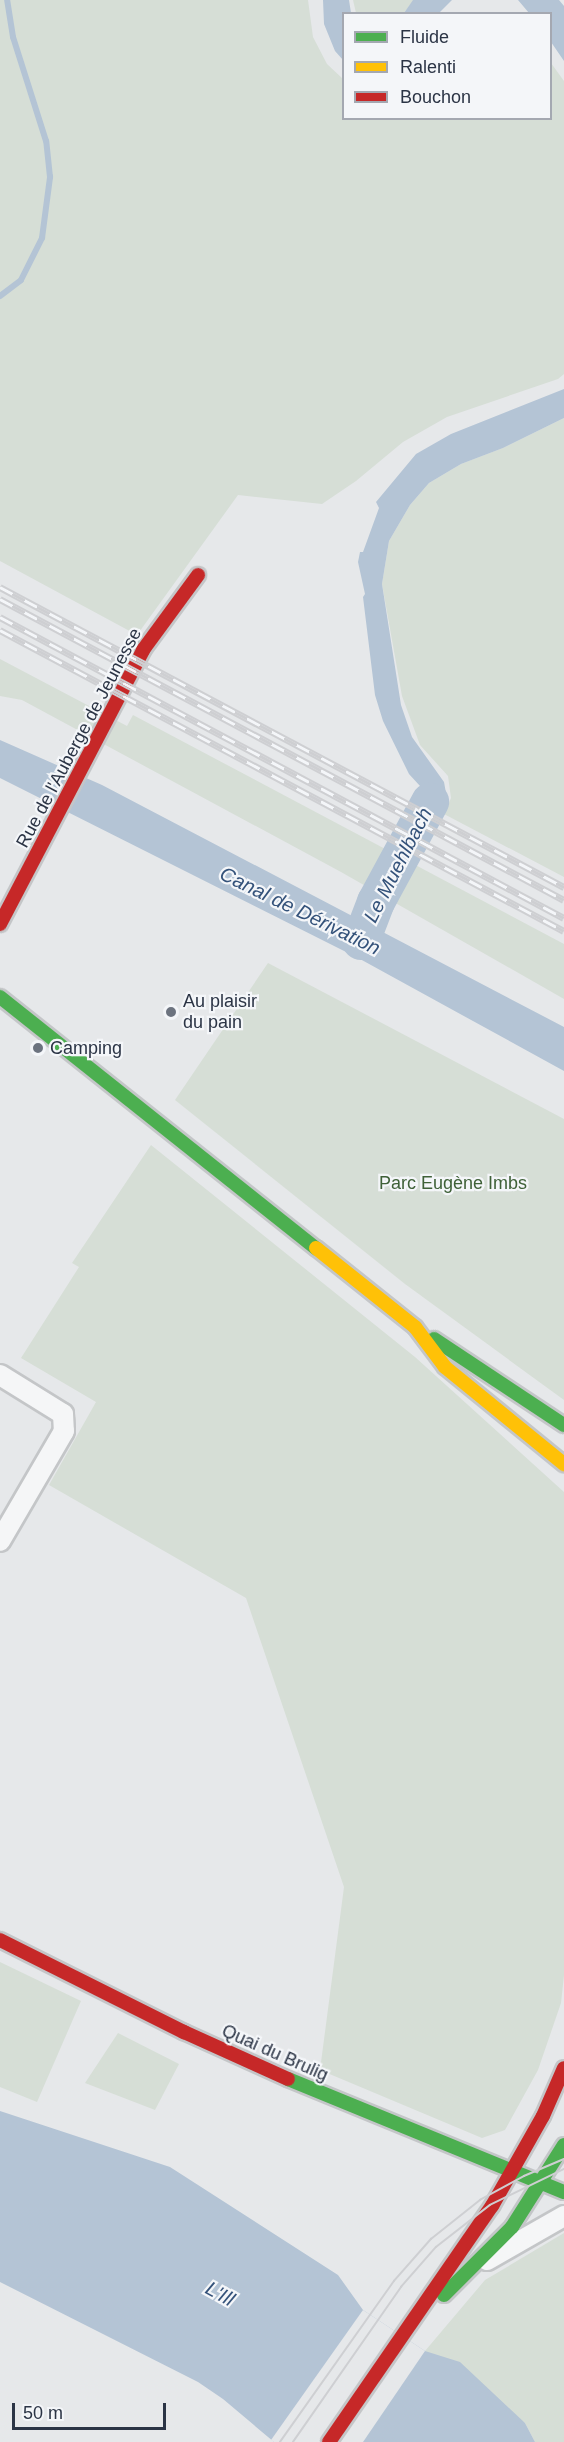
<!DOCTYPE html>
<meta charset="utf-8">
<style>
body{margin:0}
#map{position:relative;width:564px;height:2442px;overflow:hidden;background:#e6e8ea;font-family:Arial,sans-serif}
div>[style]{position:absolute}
.green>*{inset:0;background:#d6ded6}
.water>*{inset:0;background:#b4c4d5}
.pier>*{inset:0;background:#e6e8ea}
.stream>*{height:6px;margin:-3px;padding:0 3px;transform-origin:3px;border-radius:3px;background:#b4c4d5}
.river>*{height:38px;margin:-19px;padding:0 19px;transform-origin:19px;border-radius:19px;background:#b4c4d5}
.roads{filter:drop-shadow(2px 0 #c4c6c8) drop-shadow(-2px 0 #c4c6c8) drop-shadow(0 2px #c4c6c8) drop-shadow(0 -2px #c4c6c8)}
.street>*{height:20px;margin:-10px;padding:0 10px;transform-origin:10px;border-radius:10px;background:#f5f6f7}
.fast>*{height:14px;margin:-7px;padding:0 7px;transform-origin:7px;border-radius:7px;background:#4caf50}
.slow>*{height:14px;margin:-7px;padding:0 7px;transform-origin:7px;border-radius:7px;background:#ffc107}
.jam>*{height:14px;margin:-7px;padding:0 7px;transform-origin:7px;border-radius:7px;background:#c62828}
.tram>*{height:1.5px;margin:-0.75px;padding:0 0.75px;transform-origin:0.75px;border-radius:0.75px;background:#cecfd2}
.rail>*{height:7px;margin-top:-3.5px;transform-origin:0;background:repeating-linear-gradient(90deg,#f4f6f9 0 14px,#cecfd2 0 28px);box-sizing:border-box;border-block:2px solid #cecfd2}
.dots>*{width:16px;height:16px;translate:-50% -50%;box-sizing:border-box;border:3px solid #f4f6f9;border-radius:50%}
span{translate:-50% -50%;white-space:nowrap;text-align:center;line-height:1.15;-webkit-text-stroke:4.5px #f4f6f9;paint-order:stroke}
.street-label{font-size:18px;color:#2b3445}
.poi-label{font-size:18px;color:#2b3445}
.left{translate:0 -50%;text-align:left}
.park-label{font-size:18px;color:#3f6138}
.water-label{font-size:20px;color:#34527a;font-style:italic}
.legend{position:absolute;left:342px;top:12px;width:210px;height:108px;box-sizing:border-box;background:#f4f6f9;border:2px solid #a4a8b1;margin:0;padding:8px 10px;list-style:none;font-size:18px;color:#2b3445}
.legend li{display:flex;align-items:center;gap:12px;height:30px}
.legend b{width:30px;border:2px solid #a4a8b1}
.scale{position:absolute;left:12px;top:2403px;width:154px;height:27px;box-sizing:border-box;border:3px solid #2b3445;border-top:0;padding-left:8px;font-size:18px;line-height:21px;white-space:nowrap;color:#2b3445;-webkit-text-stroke:4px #f4f6f9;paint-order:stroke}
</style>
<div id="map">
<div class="green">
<div style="clip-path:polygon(0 0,308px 0,313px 37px,327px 64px,343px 79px,344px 118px,550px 118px,551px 63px,564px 81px,564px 374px,558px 379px,447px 417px,403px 442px,356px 481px,322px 504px,238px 495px,137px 635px,0 561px)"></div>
<div style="clip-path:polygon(353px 0,414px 0,403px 14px,356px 13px)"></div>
<div style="clip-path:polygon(564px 418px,564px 877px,444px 814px,451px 798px,448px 776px,420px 745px,402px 696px,382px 584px,389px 541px,410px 505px,429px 483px,461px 464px,503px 448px)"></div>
<div style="clip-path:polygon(0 659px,127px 726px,133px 715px,564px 944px,564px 999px,341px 872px,22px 700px,0 696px)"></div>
<div style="clip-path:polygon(268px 963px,564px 1119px,564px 1400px,405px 1284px,175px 1100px)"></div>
<div style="clip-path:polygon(151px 1145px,415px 1357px,564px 1492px,564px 1975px,561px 2003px,538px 2070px,505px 2130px,482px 2138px,320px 2070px,344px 1887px,246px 1598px,49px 1485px,96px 1402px,21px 1358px,79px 1267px,72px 1263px)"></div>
<div style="clip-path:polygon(0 1962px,81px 2001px,37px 2102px,0 2087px)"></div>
<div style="clip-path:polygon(118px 2033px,179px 2064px,155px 2110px,85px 2083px)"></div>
<div style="clip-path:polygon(564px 2233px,564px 2442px,535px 2442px,525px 2423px,425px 2351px,485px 2280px)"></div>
</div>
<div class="water">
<div style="clip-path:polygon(323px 0,349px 0,351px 13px,344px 14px,343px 60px,335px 51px,324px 24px)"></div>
<div style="clip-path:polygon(413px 0,452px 0,439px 13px,404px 13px)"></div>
<div style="clip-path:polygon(518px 0,559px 0,564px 6px,564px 61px,551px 42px,550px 14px,529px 13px)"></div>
<div style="clip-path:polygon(564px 389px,564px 418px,503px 448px,461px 464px,429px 483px,410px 505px,389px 541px,382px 584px,401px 705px,412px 737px,444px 782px,446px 793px,439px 809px,418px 797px,420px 786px,409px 774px,383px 721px,375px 695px,363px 597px,365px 594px,358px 562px,360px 552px,363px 552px,379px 508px,376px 502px,416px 454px,451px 434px)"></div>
<div style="clip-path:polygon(0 740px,102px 785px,564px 1027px,564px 1071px,360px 959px,0 778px)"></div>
<div style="clip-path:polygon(0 2111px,170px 2167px,338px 2275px,363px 2310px,425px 2351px,460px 2362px,525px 2423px,535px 2442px,274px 2442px,223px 2399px,198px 2382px,0 2282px)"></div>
</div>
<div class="pier">
<div style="clip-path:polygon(363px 2310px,425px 2351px,363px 2442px,274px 2442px,271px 2440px)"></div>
</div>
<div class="stream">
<div style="left:0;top:296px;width:26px;rotate:-37deg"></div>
<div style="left:21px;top:280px;width:47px;rotate:-63.4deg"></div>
<div style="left:42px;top:238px;width:62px;rotate:-82.5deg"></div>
<div style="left:50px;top:177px;width:36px;rotate:-96deg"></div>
<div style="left:46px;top:141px;width:109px;rotate:-107.6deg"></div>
<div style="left:13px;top:37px;width:37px;rotate:-99deg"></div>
</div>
<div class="river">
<div style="left:361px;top:941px;width:42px;rotate:-69deg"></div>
<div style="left:376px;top:902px;width:114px;rotate:-61.6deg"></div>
</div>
<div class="roads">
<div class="street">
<div style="left:0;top:1375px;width:74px;rotate:31.8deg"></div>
<div style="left:63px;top:1414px;width:17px;rotate:87deg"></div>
<div style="left:64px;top:1431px;width:127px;rotate:120.2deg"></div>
<div style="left:487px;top:2260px;width:89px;rotate:-29.7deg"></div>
</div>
<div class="fast">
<div style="left:0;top:997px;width:404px;rotate:38.5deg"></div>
<div style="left:434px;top:1339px;width:156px;rotate:33.5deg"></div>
<div style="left:288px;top:2079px;width:298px;rotate:22.3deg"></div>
<div style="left:444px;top:2295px;width:96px;rotate:-45deg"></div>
<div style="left:512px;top:2227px;width:97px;rotate:-57.6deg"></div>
</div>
<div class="slow">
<div style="left:316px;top:1248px;width:127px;rotate:38.6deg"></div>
<div style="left:415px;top:1327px;width:50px;rotate:53.1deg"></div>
<div style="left:445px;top:1367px;width:154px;rotate:39.2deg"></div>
</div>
<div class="jam">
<div style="left:0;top:924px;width:309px;rotate:-62.4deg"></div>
<div style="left:143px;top:650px;width:93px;rotate:-53.7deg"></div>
<div style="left:0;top:1940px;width:206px;rotate:26.6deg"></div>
<div style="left:184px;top:2032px;width:114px;rotate:24.3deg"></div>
<div style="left:329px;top:2442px;width:287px;rotate:-55.4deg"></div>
<div style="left:492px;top:2206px;width:103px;rotate:-60.5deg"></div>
<div style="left:543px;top:2116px;width:52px;rotate:-66.4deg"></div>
</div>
</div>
<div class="tram">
<div style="left:280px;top:2442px;width:197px;rotate:-54.7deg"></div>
<div style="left:394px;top:2281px;width:56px;rotate:-48.6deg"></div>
<div style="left:431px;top:2239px;width:63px;rotate:-38.5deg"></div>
<div style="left:480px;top:2200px;width:50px;rotate:-28.6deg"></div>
<div style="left:524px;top:2176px;width:43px;rotate:-23deg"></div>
<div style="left:293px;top:2442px;width:189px;rotate:-55.1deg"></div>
<div style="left:401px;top:2287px;width:53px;rotate:-48.8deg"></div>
<div style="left:436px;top:2247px;width:68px;rotate:-37.9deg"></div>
<div style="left:490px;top:2205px;width:82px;rotate:-25.9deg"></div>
</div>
<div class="rail">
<div style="left:0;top:587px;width:639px;rotate:28.01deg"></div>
<div style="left:0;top:599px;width:639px;rotate:28.09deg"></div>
<div style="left:0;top:617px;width:639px;rotate:28.09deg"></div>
<div style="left:0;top:630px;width:639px;rotate:28.09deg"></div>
</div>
<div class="dots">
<div style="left:171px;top:1012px;background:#6c737f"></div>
<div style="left:38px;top:1048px;background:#6c737f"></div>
</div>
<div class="street-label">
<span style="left:79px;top:738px;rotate:-62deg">Rue de l'Auberge de Jeunesse</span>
<span style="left:275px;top:2053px;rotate:24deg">Quai du Brulig</span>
</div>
<div class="poi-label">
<span class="left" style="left:183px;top:1012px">Au plaisir<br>du pain</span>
<span class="left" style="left:50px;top:1048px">Camping</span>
</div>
<div class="park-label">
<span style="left:453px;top:1183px">Parc Eugène Imbs</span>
</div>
<div class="water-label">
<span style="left:398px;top:865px;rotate:-63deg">Le Muehlbach</span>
<span style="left:300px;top:911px;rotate:26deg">Canal de Dérivation</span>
<span style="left:220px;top:2294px;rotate:29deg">L'Ill</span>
</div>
<ul class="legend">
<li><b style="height:8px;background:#4caf50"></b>Fluide</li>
<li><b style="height:8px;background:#ffc107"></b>Ralenti</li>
<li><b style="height:8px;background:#c62828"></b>Bouchon</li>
</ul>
<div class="scale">50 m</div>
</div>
